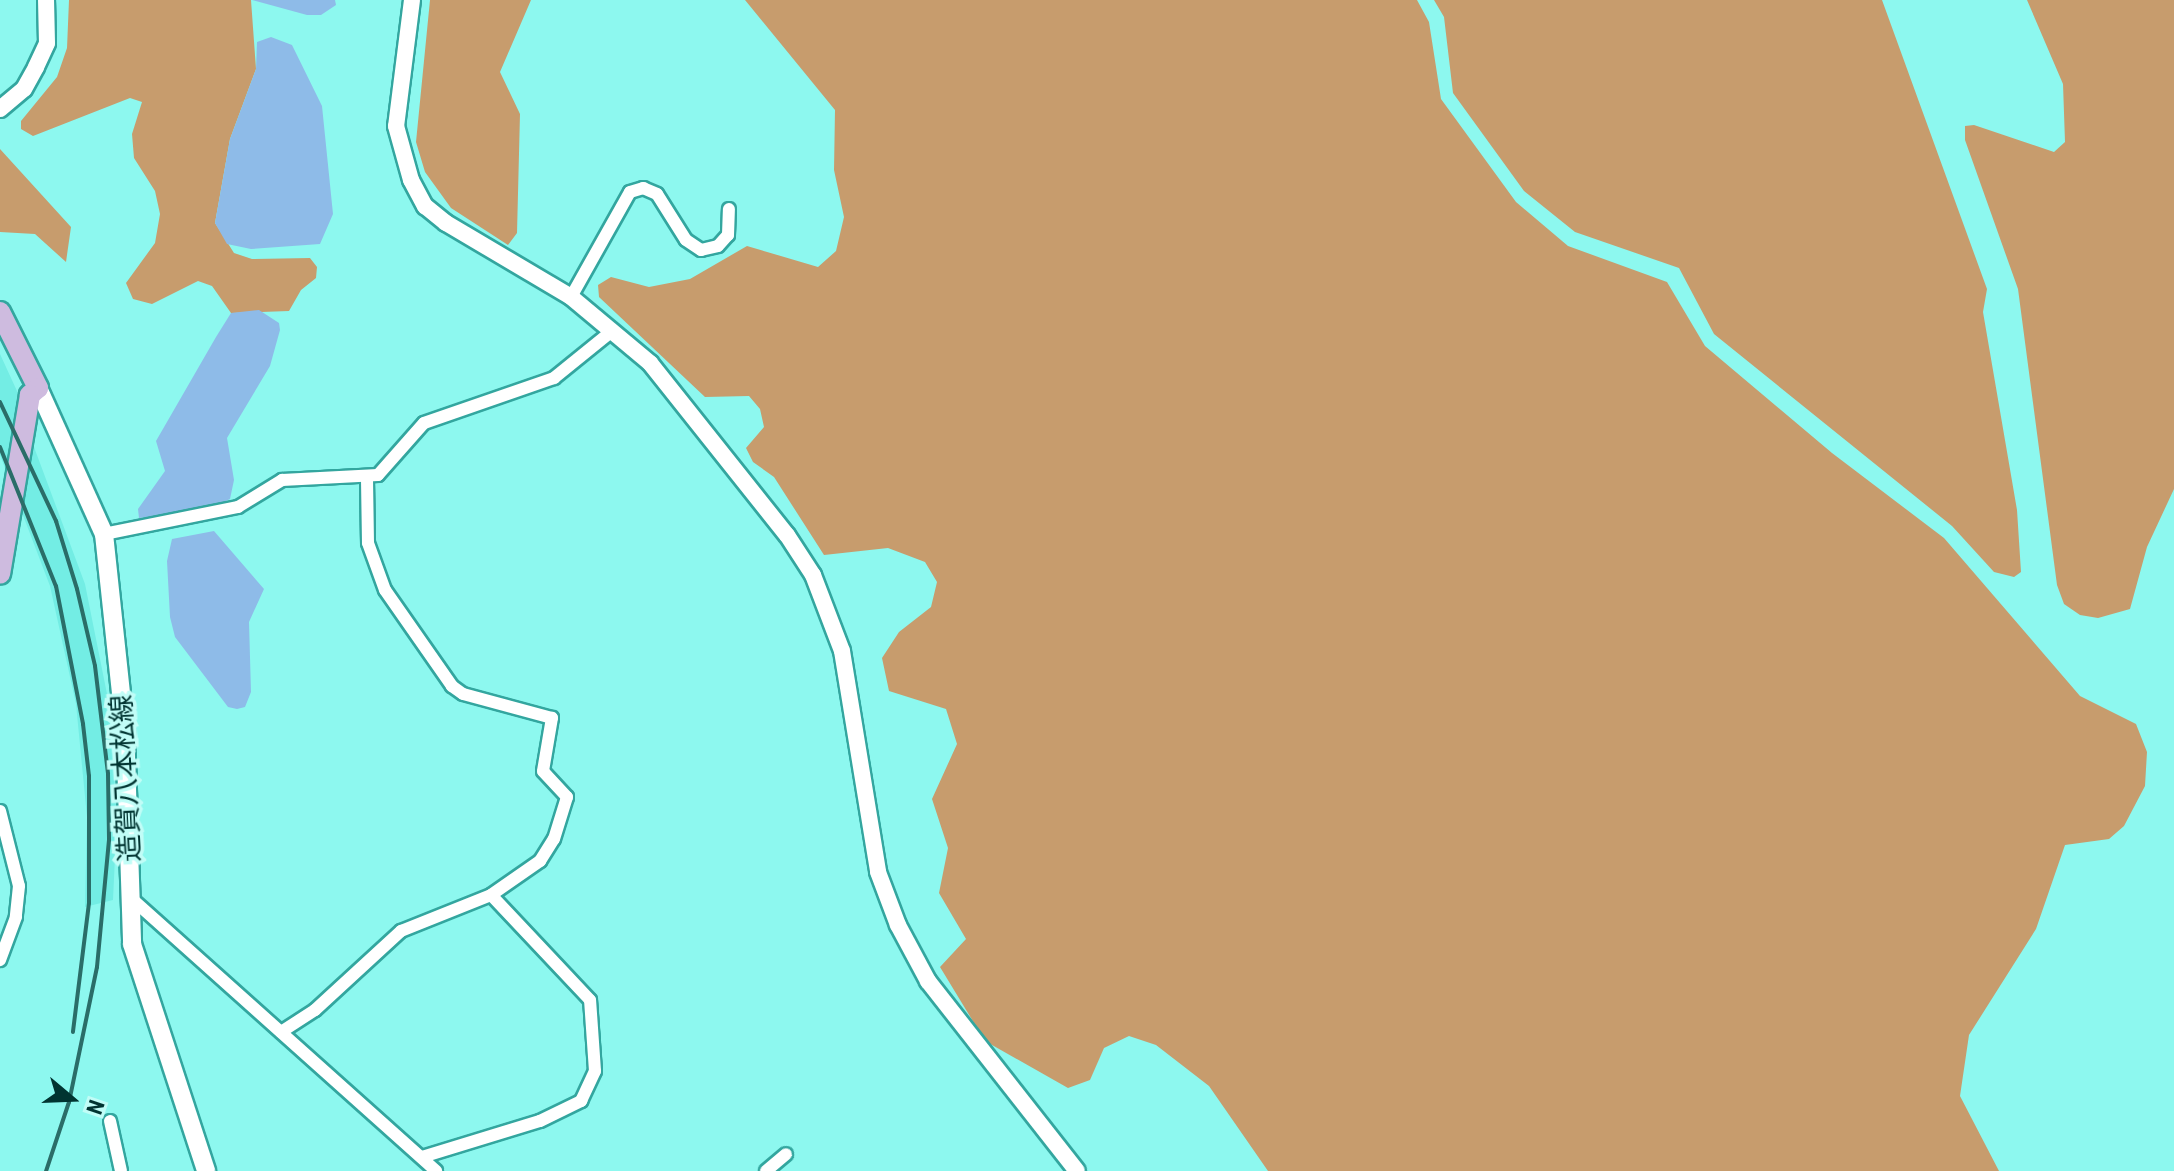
<!DOCTYPE html>
<meta charset="utf-8">
<style>
body{margin:0}
#map{position:relative;width:2174px;height:1171px;overflow:hidden;background:#8df8ef;font-family:"Roboto Condensed","Noto Sans JP",sans-serif}
div>[style]{position:absolute}
.built>*{inset:0;background:#73ede4}
.forest>*{inset:0;background:#c79c6d}
.water>*{inset:0;background:#8ebbe8}
.roads{filter:drop-shadow(2px 0 #33a69f) drop-shadow(-2px 0 #33a69f) drop-shadow(0 2px #33a69f) drop-shadow(0 -2px #33a69f)}
.minor>*{height:12px;margin:-6px;padding:0 6px;transform-origin:6px;border-radius:6px;background:#fff}
.tertiary>*{height:16px;margin:-8px;padding:0 8px;transform-origin:8px;border-radius:8px;background:#fff}
.secondary>*{height:18px;margin:-9px;padding:0 9px;transform-origin:9px;border-radius:9px;background:#fff}
.primary>*{height:20px;margin:-10px;padding:0 10px;transform-origin:10px;border-radius:10px;background:#cebbdf}
.rail>*{height:4px;margin:-2px;padding:0 2px;transform-origin:2px;border-radius:2px;background:#2a6d68}
span{translate:-50% -50%;white-space:nowrap;text-align:center;line-height:1.15;-webkit-text-stroke:7px #c1fdf7;paint-order:stroke}
.street-label{font-size:28px;color:#013431}
.north{position:absolute;left:32px;top:1059px;width:80px;height:80px;-webkit-text-stroke:6px #c1fdf7;paint-order:stroke;rotate:109deg;font-size:22px;font-weight:700;line-height:32px;text-align:center;color:#013431}
.north::after{content:'';display:block;margin:auto;width:28px;height:36px;background:#013431;clip-path:polygon(50% 0,100% 100%,50% 72%,0 100%)}
</style>
<div id="map">
<div class="built">
<div style="clip-path:polygon(0 354px,34px 428px,34px 447px,85px 584px,108px 699px,117px 814px,113px 900px,85px 907px,87px 817px,76px 704px,50px 586px,0 455px)"></div>
</div>
<div class="forest">
<div style="clip-path:polygon(69px 0,251px 0,256px 69px,230px 139px,215px 223px,234px 253px,252px 259px,310px 258px,317px 267px,316px 278px,301px 290px,289px 311px,231px 313px,212px 286px,198px 281px,152px 304px,133px 299px,126px 283px,155px 243px,160px 214px,155px 191px,134px 158px,132px 134px,142px 102px,130px 98px,33px 136px,21px 129px,21px 121px,57px 77px,67px 48px)"></div>
<div style="clip-path:polygon(430px 0,531px 0,500px 72px,520px 114px,517px 233px,508px 245px,451px 208px,425px 172px,416px 142px)"></div>
<div style="clip-path:polygon(745px 0,1417px 0,1429px 22px,1441px 99px,1516px 202px,1568px 246px,1667px 282px,1705px 346px,1832px 453px,1944px 538px,2080px 696px,2136px 724px,2147px 752px,2145px 786px,2124px 826px,2109px 839px,2065px 845px,2036px 929px,1969px 1035px,1960px 1096px,1999px 1171px,1268px 1171px,1209px 1086px,1156px 1045px,1129px 1036px,1104px 1048px,1090px 1080px,1068px 1088px,985px 1041px,940px 967px,966px 939px,939px 893px,948px 848px,932px 799px,957px 744px,946px 709px,889px 691px,882px 658px,899px 632px,931px 607px,937px 582px,925px 562px,888px 548px,824px 555px,774px 477px,753px 462px,746px 448px,764px 427px,760px 409px,749px 396px,705px 397px,599px 297px,598px 285px,611px 277px,649px 287px,690px 279px,747px 246px,818px 267px,836px 251px,844px 217px,834px 170px,835px 110px)"></div>
<div style="clip-path:polygon(1434px 0,1882px 0,1987px 289px,1983px 312px,2017px 510px,2021px 572px,2014px 577px,1994px 572px,1952px 526px,1714px 334px,1679px 268px,1575px 232px,1524px 191px,1453px 93px,1444px 17px)"></div>
<div style="clip-path:polygon(2027px 0,2174px 0,2174px 489px,2147px 547px,2130px 609px,2098px 618px,2080px 615px,2064px 604px,2057px 585px,2018px 289px,1965px 140px,1965px 126px,1974px 125px,2054px 152px,2065px 142px,2063px 84px)"></div>
<div style="clip-path:polygon(0 149px,71px 227px,66px 262px,35px 234px,0 232px)"></div>
</div>
<div class="water">
<div style="clip-path:polygon(252px 0,335px 0,336px 5px,321px 15px,307px 15px)"></div>
<div style="clip-path:polygon(271px 37px,292px 45px,322px 106px,333px 214px,320px 244px,251px 249px,227px 244px,215px 223px,230px 139px,256px 69px,257px 42px)"></div>
<div style="clip-path:polygon(259px 310px,279px 323px,280px 330px,270px 366px,227px 438px,234px 480px,230px 499px,206px 510px,139px 518px,138px 509px,165px 471px,156px 441px,216px 337px,231px 313px)"></div>
<div style="clip-path:polygon(214px 531px,264px 589px,249px 622px,251px 692px,245px 707px,237px 709px,228px 707px,175px 637px,170px 617px,167px 561px,172px 539px)"></div>
</div>
<div class="roads">
<div class="minor">
<div style="left:571px;top:297px;width:120px;rotate:-60.7deg"></div>
<div style="left:630px;top:192px;width:14px;rotate:-17deg"></div>
<div style="left:643px;top:188px;width:15px;rotate:23deg"></div>
<div style="left:657px;top:194px;width:54px;rotate:57.8deg"></div>
<div style="left:686px;top:240px;width:18px;rotate:34deg"></div>
<div style="left:701px;top:250px;width:17px;rotate:-13deg"></div>
<div style="left:718px;top:246px;width:15px;rotate:-48deg"></div>
<div style="left:728px;top:235px;width:26px;rotate:-88deg"></div>
<div style="left:104px;top:534px;width:137px;rotate:-11.4deg"></div>
<div style="left:238px;top:507px;width:52px;rotate:-31.5deg"></div>
<div style="left:282px;top:480px;width:96px;rotate:-3deg"></div>
<div style="left:378px;top:475px;width:69px;rotate:-48.5deg"></div>
<div style="left:424px;top:423px;width:138px;rotate:-19.1deg"></div>
<div style="left:554px;top:378px;width:75px;rotate:-39deg"></div>
<div style="left:0;top:811px;width:77px;rotate:75.8deg"></div>
<div style="left:19px;top:886px;width:31px;rotate:96deg"></div>
<div style="left:16px;top:917px;width:46px;rotate:110.4deg"></div>
<div style="left:132px;top:899px;width:408px;rotate:41.8deg"></div>
<div style="left:281px;top:1032px;width:40px;rotate:-32.9deg"></div>
<div style="left:315px;top:1010px;width:117px;rotate:-42.6deg"></div>
<div style="left:401px;top:931px;width:97px;rotate:-21.8deg"></div>
<div style="left:491px;top:895px;width:60px;rotate:-34.8deg"></div>
<div style="left:540px;top:861px;width:26px;rotate:-58deg"></div>
<div style="left:554px;top:839px;width:44px;rotate:-72.8deg"></div>
<div style="left:567px;top:797px;width:35px;rotate:-133deg"></div>
<div style="left:543px;top:771px;width:54px;rotate:-80.4deg"></div>
<div style="left:552px;top:718px;width:92px;rotate:-164.9deg"></div>
<div style="left:463px;top:694px;width:14px;rotate:-144deg"></div>
<div style="left:452px;top:686px;width:117px;rotate:-124.9deg"></div>
<div style="left:385px;top:590px;width:50px;rotate:-109.9deg"></div>
<div style="left:368px;top:543px;width:63px;rotate:-90.9deg"></div>
<div style="left:110px;top:1121px;width:51px;rotate:77.6deg"></div>
<div style="left:422px;top:1157px;width:123px;rotate:-17deg"></div>
<div style="left:540px;top:1121px;width:46px;rotate:-26deg"></div>
<div style="left:581px;top:1101px;width:33px;rotate:-65deg"></div>
<div style="left:595px;top:1071px;width:71px;rotate:-94deg"></div>
<div style="left:590px;top:1000px;width:144px;rotate:-133.3deg"></div>
<div style="left:766px;top:1171px;width:26px;rotate:-40deg"></div>
</div>
<div class="tertiary">
<div style="left:412px;top:0;width:127px;rotate:97.2deg"></div>
<div style="left:396px;top:126px;width:56px;rotate:74.5deg"></div>
<div style="left:411px;top:180px;width:30px;rotate:62deg"></div>
<div style="left:425px;top:206px;width:27px;rotate:39deg"></div>
<div style="left:446px;top:223px;width:145px;rotate:30.6deg"></div>
<div style="left:571px;top:297px;width:103px;rotate:39.9deg"></div>
<div style="left:650px;top:363px;width:220px;rotate:51.5deg"></div>
<div style="left:787px;top:535px;width:48px;rotate:57deg"></div>
<div style="left:813px;top:575px;width:81px;rotate:69.1deg"></div>
<div style="left:842px;top:651px;width:224px;rotate:80.7deg"></div>
<div style="left:878px;top:872px;width:57px;rotate:69.3deg"></div>
<div style="left:898px;top:925px;width:64px;rotate:61.8deg"></div>
<div style="left:928px;top:981px;width:241px;rotate:51.9deg"></div>
<div style="left:0;top:109px;width:31px;rotate:-40deg"></div>
<div style="left:24px;top:89px;width:25px;rotate:-61deg"></div>
<div style="left:36px;top:67px;width:26px;rotate:-65deg"></div>
<div style="left:47px;top:43px;width:43px;rotate:-91.3deg"></div>
</div>
<div class="secondary">
<div style="left:38px;top:388px;width:160px;rotate:65.7deg"></div>
<div style="left:104px;top:534px;width:196px;rotate:83.9deg"></div>
<div style="left:125px;top:729px;width:215px;rotate:88.1deg"></div>
<div style="left:132px;top:944px;width:239px;rotate:71.9deg"></div>
</div>
<div class="primary">
<div style="left:0;top:312px;width:85px;rotate:63.4deg"></div>
<div style="left:38px;top:388px;width:11px;rotate:139deg"></div>
<div style="left:30px;top:395px;width:181px;rotate:99.5deg"></div>
</div>
</div>
<div class="rail">
<div style="left:0;top:402px;width:132px;rotate:64.8deg"></div>
<div style="left:56px;top:521px;width:71px;rotate:72.8deg"></div>
<div style="left:77px;top:589px;width:79px;rotate:76.8deg"></div>
<div style="left:95px;top:666px;width:109px;rotate:83.1deg"></div>
<div style="left:108px;top:774px;width:66px;rotate:89.1deg"></div>
<div style="left:109px;top:840px;width:128px;rotate:95.4deg"></div>
<div style="left:97px;top:967px;width:138px;rotate:101.7deg"></div>
<div style="left:69px;top:1102px;width:73px;rotate:108.4deg"></div>
<div style="left:0;top:447px;width:150px;rotate:68.1deg"></div>
<div style="left:56px;top:586px;width:141px;rotate:78.9deg"></div>
<div style="left:83px;top:724px;width:52px;rotate:83.4deg"></div>
<div style="left:89px;top:776px;width:127px;rotate:90deg"></div>
<div style="left:89px;top:903px;width:130px;rotate:97.1deg"></div>
</div>
<div class="street-label">
<span style="left:126px;top:778px;rotate:-93deg">造賀八本松線</span>
</div>
<div class="north">N</div>
</div>
